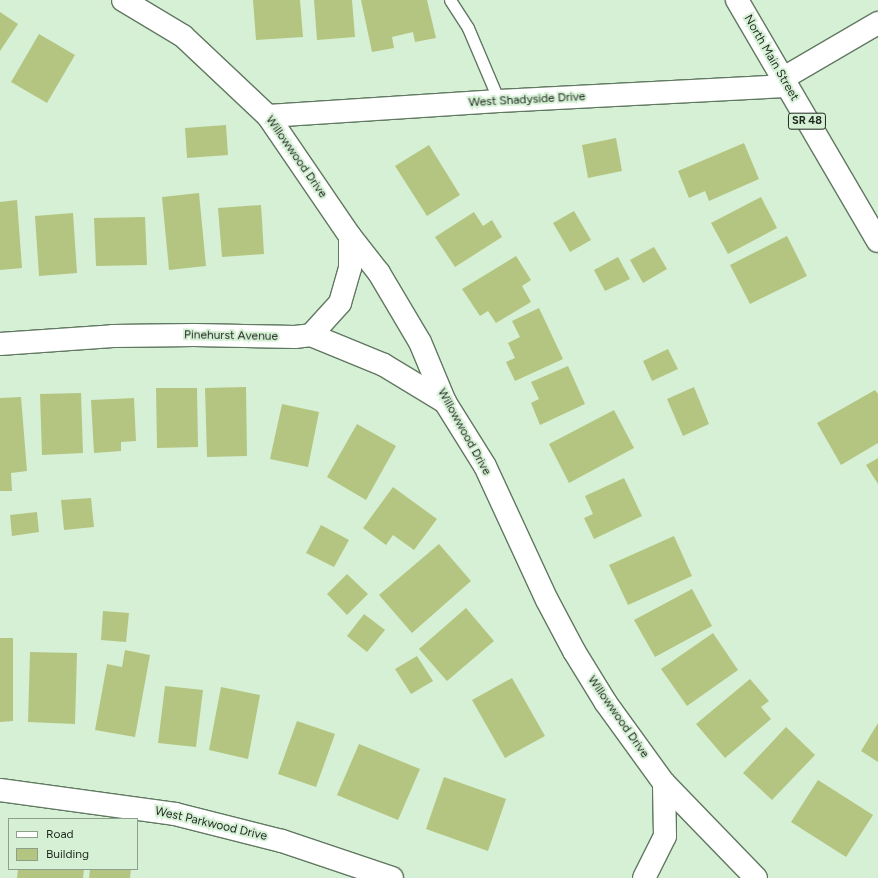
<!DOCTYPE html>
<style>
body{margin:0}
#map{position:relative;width:878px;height:878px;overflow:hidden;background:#d6f0d5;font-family:Figtree,sans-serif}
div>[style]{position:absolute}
.building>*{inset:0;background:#b4c581}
.roads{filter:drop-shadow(1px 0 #617861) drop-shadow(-1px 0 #617861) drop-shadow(0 1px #617861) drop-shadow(0 -1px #617861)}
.service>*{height:11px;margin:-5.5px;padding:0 5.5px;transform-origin:5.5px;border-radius:5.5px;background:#fff}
.minor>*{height:22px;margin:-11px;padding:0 11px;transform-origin:11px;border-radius:11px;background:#fff}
.primary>*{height:22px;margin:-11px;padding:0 11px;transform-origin:11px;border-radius:11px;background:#fff}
span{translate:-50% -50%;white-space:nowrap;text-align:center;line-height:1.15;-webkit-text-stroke:4px #d6f0d5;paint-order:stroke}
.shield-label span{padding:1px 3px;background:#d6f0d5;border:1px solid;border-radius:3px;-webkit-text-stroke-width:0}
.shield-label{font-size:11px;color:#1f291f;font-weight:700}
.street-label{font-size:12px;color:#1f291f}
.legend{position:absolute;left:8px;top:818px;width:130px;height:52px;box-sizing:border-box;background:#d6f0d5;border:1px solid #8da08c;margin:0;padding:5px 7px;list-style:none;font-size:12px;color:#1f291f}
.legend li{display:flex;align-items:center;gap:8px;height:20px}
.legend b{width:20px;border:1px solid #8da08c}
</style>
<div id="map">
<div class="building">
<div style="clip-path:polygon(253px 0,300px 0,303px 37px,256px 40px)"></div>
<div style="clip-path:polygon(314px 0,352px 0,355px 37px,317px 40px)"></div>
<div style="clip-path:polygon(361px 0,427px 0,436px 38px,415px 42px,413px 32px,392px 37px,394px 48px,372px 52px)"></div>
<div style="clip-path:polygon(0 12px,18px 24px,0 51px)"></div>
<div style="clip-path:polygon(39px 34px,75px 55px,47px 103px,11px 82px)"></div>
<div style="clip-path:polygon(226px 125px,228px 155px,187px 158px,185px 128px)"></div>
<div style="clip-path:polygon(616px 138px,622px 171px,588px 178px,582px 145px)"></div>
<div style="clip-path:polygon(744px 143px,759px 179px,709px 201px,705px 191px,689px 198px,678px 171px)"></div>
<div style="clip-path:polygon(429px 145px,460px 195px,427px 216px,395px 166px)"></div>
<div style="clip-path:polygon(199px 193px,206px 266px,169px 270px,162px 197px)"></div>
<div style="clip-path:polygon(761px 197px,777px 228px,728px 254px,711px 223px)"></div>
<div style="clip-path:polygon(17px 200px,22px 268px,0 270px,0 202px)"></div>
<div style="clip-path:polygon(261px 205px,264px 254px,222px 257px,218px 208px)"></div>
<div style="clip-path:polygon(574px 211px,591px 240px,570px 252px,553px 223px)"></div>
<div style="clip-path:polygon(474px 212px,483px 226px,492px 220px,502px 237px,455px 267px,435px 237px)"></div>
<div style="clip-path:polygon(73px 213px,77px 273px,39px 276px,35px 216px)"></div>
<div style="clip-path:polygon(145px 217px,147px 265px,96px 266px,94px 218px)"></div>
<div style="clip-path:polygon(787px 236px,807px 276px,750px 304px,730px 265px)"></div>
<div style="clip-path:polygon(654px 247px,667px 269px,643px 283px,630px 260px)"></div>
<div style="clip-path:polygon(516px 256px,531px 280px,522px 286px,531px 302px,496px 323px,488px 311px,480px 316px,462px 289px)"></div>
<div style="clip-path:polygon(618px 257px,630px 279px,605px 291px,594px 270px)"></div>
<div style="clip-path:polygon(539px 308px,563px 359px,515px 381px,506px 362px,515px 358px,508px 343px,520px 337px,512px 321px)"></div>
<div style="clip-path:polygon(668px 349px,678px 369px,652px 381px,643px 361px)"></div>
<div style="clip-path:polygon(568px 366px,585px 404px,540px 425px,531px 403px,539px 399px,531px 382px)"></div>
<div style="clip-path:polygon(246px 387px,247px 456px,207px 457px,205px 388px)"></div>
<div style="clip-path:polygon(694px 387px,709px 424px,683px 436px,667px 399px)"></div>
<div style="clip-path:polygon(156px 388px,197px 388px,198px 447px,157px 448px)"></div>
<div style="clip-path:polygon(875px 390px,878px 394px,878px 443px,841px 465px,817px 423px)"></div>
<div style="clip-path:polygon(81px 393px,83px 453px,42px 455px,40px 394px)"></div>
<div style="clip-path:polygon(21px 397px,27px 471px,11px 473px,12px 491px,0 491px,0 398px)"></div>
<div style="clip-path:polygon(134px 398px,136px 441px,121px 442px,121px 451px,94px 453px,91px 400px)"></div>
<div style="clip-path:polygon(282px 404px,319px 412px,308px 467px,270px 459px)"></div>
<div style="clip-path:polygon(614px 410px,634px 448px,569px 483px,549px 444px)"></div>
<div style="clip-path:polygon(357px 424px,396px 446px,366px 500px,327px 477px)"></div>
<div style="clip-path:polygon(878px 458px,878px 484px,866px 465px)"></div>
<div style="clip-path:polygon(624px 478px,642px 516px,594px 539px,584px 518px,593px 514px,585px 496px)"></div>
<div style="clip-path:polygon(393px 487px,437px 519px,414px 550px,393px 535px,386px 545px,363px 528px)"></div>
<div style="clip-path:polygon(91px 498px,94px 527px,64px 530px,61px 500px)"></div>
<div style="clip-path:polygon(37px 512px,39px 532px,12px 536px,10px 515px)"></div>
<div style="clip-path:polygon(321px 525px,349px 540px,334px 567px,306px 553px)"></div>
<div style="clip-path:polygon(674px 536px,692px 576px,628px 605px,609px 565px)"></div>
<div style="clip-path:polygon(439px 544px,471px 581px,412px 633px,379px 595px)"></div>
<div style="clip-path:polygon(347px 574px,368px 594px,347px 615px,327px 594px)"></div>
<div style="clip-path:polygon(692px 589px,712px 626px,655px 657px,634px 620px)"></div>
<div style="clip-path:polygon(466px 608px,494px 641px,447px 681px,419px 649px)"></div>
<div style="clip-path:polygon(103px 611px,129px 613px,126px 642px,101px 640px)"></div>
<div style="clip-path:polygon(364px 614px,385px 630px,367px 652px,347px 636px)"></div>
<div style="clip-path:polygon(713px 633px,738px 670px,687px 706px,661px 669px)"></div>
<div style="clip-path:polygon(0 638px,13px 638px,13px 721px,0 722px)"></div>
<div style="clip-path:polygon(125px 650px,150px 655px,135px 737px,95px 730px,107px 664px,122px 667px)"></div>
<div style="clip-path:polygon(30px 652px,77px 653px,75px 724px,28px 722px)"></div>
<div style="clip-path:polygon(417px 656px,433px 681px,411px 694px,395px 669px)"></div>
<div style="clip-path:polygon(512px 678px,545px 736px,505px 758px,472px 700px)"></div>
<div style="clip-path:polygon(750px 679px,769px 701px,761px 707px,771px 719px,725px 758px,696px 724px)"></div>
<div style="clip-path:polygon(165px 686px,203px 690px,196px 747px,158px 743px)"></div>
<div style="clip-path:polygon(221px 687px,260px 695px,248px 759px,209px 750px)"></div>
<div style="clip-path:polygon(297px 721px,335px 734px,316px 787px,278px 774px)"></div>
<div style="clip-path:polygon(878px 723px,878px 762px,861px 751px)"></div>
<div style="clip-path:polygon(786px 727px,815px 755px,772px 800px,743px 773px)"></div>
<div style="clip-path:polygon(359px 744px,420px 769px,398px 820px,337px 795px)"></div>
<div style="clip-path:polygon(444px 777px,506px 799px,488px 851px,426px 829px)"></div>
<div style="clip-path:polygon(818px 780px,873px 815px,846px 857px,791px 822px)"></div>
<div style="clip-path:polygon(18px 869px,84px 869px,83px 878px,17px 878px)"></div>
<div style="clip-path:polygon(90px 869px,131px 869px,130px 878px,89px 878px)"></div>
</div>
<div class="roads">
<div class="service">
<div style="left:450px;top:0;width:33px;rotate:57deg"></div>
<div style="left:468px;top:28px;width:79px;rotate:67deg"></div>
</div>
<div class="minor">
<div style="left:123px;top:0;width:70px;rotate:31deg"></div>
<div style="left:183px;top:36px;width:117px;rotate:43.3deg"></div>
<div style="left:268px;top:116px;width:145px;rotate:55.7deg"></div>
<div style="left:350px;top:236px;width:47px;rotate:51.9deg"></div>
<div style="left:379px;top:273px;width:80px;rotate:59.3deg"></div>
<div style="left:420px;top:342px;width:65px;rotate:67.4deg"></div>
<div style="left:445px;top:402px;width:75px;rotate:58deg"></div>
<div style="left:485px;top:466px;width:148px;rotate:65.2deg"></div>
<div style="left:547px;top:600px;width:58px;rotate:62.1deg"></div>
<div style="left:574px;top:651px;width:61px;rotate:58.4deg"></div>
<div style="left:606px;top:703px;width:99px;rotate:54.1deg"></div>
<div style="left:664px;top:783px;width:132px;rotate:45.9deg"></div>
<div style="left:782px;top:79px;width:111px;rotate:-30.3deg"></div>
<div style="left:268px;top:116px;width:231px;rotate:-3.7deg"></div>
<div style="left:499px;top:101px;width:287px;rotate:-3deg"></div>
<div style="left:311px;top:335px;width:43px;rotate:-47.8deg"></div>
<div style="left:340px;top:303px;width:36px;rotate:-74deg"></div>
<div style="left:350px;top:268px;width:32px;rotate:-90deg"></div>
<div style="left:0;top:344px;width:113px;rotate:-4deg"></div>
<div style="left:113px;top:336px;width:81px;rotate:-0.7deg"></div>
<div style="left:194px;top:335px;width:101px;rotate:1.1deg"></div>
<div style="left:295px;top:337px;width:16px;rotate:-7deg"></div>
<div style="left:311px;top:335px;width:79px;rotate:22.3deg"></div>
<div style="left:384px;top:365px;width:71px;rotate:31.2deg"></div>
<div style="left:0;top:790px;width:177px;rotate:7.8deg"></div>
<div style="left:175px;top:814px;width:110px;rotate:14.2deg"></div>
<div style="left:282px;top:841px;width:116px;rotate:18.6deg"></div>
<div style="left:644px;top:878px;width:47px;rotate:-63.4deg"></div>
<div style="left:665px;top:836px;width:53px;rotate:-91.1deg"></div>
</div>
<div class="primary">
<div style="left:737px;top:0;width:279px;rotate:59.7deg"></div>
</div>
</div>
<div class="shield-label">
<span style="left:807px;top:121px">SR 48</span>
</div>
<div class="street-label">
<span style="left:771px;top:58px;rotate:60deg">North Main Street</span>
<span style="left:527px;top:100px;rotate:-3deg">West Shadyside Drive</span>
<span style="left:296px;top:157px;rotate:55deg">Willowwood Drive</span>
<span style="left:231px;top:336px;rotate:1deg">Pinehurst Avenue</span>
<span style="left:464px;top:432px;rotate:61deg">Willowwood Drive</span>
<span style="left:618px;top:717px;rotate:55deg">Willowwood Drive</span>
<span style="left:211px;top:824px;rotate:13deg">West Parkwood Drive</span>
</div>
<ul class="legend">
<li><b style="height:5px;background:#fff"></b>Road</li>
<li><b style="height:11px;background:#b4c581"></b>Building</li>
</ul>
</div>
